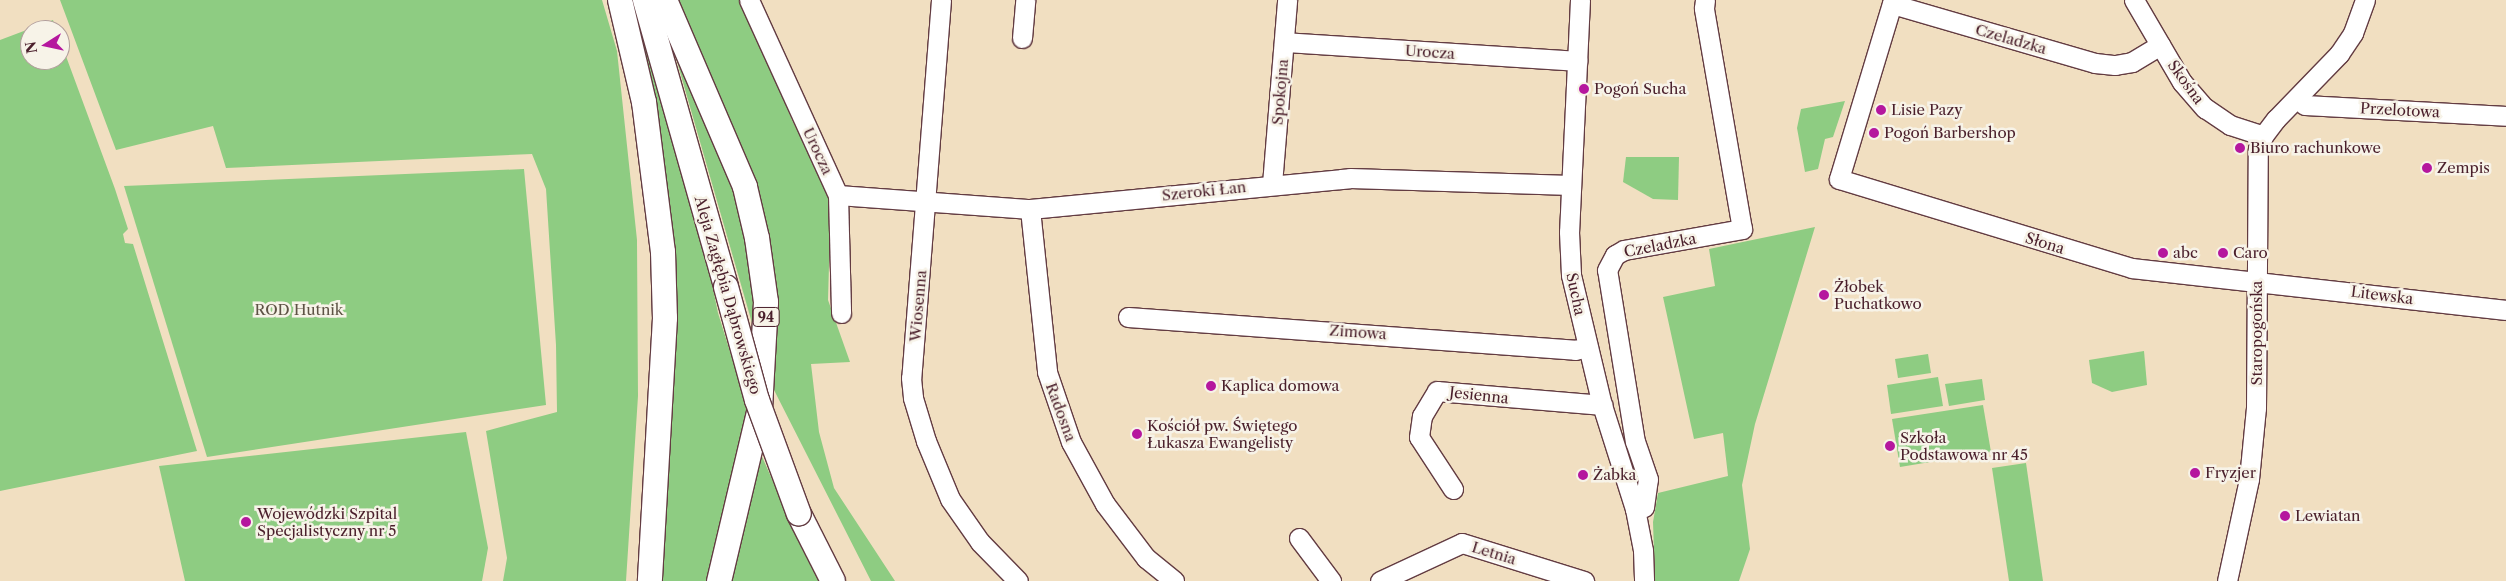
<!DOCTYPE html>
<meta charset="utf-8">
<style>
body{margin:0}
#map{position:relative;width:2506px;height:581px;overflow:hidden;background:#f1dfc1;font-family:"Libre Caslon Text",serif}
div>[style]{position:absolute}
.green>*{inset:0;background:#8ecc82}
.roads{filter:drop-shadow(1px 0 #633c42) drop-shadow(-1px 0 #633c42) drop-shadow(0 1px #633c42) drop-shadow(0 -1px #633c42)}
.minor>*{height:19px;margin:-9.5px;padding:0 9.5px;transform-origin:9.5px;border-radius:9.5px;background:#fff}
.major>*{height:24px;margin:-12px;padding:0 12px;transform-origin:12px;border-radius:12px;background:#fff}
.bridges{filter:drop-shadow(1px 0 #633c42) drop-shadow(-1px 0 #633c42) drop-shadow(0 1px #633c42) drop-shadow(0 -1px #633c42)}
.major-bridge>*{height:24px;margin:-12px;padding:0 12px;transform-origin:12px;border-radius:12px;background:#fff}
.dots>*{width:14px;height:14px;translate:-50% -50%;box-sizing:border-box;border:2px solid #f7f3e8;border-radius:50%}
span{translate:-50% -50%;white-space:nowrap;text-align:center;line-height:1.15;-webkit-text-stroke:5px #f7f3e8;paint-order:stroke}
.shield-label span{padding:1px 4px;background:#f7f3e8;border:1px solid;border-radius:4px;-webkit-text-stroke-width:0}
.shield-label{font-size:14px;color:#4a1f2b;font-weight:700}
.street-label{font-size:15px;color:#4a1f2b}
.poi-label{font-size:15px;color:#4a1f2b}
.left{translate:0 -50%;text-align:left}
.park-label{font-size:15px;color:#5e5345}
.north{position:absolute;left:20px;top:20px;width:50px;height:50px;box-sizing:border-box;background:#f7f3e8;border:1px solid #b29e9c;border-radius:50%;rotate:260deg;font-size:14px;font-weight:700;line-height:20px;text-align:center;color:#4a1f2b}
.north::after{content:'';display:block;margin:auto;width:18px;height:22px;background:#b5179e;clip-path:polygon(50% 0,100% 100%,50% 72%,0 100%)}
</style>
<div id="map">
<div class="green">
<div style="clip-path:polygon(60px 0,602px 0,617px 51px,637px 240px,638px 396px,626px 581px,503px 581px,507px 558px,486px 431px,557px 412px,556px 345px,546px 189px,532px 154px,226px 168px,213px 126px,116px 150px)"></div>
<div style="clip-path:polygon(628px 0,636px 0,704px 244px,718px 313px,751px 419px,710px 581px,658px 581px,674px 297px)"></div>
<div style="clip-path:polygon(671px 0,742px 0,792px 120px,831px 197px,828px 300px,850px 362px,811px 364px,819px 432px,834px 488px,895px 581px,871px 581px,774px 390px,776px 298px)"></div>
<div style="clip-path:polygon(53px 20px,56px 30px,30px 30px,30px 60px,60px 60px,60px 40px,115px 189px,128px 229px,123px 234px,125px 243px,133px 244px,197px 451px,0 491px,0 40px)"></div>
<div style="clip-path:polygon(675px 50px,750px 227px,756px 337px,676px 58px)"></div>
<div style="clip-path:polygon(1845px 101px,1833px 137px,1825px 139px,1818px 169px,1805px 172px,1797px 128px,1801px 109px)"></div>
<div style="clip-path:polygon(1626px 157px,1679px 157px,1678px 200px,1653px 199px,1623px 182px)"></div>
<div style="clip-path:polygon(524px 169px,546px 405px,207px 457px,124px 186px)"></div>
<div style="clip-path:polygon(1815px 227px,1755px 424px,1742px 485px,1750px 549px,1739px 581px,1655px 581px,1653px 522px,1658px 493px,1728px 476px,1723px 433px,1694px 439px,1663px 297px,1715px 286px,1709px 249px)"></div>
<div style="clip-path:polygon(2144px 351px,2147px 385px,2112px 392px,2092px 383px,2089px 360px)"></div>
<div style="clip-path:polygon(1928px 354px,1931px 373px,1898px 378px,1895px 359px)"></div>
<div style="clip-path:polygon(1938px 377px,1943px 406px,1891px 414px,1887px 385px)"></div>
<div style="clip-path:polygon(1982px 379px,1985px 400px,1949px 406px,1945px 384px)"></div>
<div style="clip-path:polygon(1983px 405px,1991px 452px,1900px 467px,1892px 419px)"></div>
<div style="clip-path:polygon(466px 432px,488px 548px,482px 581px,185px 581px,159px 466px)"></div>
<div style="clip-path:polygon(760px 452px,805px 554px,820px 581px,727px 581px)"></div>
<div style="clip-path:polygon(2026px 463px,2043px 581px,2009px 581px,1992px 468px)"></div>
</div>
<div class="roads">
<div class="minor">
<div style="left:749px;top:0;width:214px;rotate:65.5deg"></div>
<div style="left:838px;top:195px;width:118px;rotate:88.5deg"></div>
<div style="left:941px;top:0;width:379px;rotate:94.5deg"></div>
<div style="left:911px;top:378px;width:20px;rotate:84deg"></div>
<div style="left:913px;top:398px;width:45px;rotate:73.2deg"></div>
<div style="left:926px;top:441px;width:63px;rotate:67.5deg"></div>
<div style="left:950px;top:499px;width:52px;rotate:55.1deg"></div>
<div style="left:980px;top:542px;width:54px;rotate:45.7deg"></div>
<div style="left:1580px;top:0;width:232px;rotate:92.7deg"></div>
<div style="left:1569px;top:232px;width:43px;rotate:87.3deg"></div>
<div style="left:1571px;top:275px;width:134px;rotate:76.6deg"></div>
<div style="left:1602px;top:405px;width:109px;rotate:72.4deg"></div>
<div style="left:1635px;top:509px;width:42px;rotate:79deg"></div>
<div style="left:1643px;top:550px;width:31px;rotate:88deg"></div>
<div style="left:1893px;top:0;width:187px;rotate:106.8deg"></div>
<div style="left:1839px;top:179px;width:306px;rotate:16.9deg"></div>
<div style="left:2132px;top:268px;width:376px;rotate:6.4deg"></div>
<div style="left:2134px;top:0;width:95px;rotate:59.7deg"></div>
<div style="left:2182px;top:82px;width:35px;rotate:49deg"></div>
<div style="left:2205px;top:108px;width:30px;rotate:34deg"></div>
<div style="left:2230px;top:125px;width:35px;rotate:18deg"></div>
<div style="left:1892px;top:4px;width:211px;rotate:16.2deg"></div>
<div style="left:2095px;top:63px;width:20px;rotate:6deg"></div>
<div style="left:2115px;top:65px;width:17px;rotate:-10deg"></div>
<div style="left:2132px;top:62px;width:33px;rotate:-31deg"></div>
<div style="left:1022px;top:38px;width:38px;rotate:-85deg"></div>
<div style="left:1284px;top:42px;width:294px;rotate:3.7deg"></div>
<div style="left:2297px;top:99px;width:10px;rotate:37deg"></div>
<div style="left:2305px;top:105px;width:201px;rotate:3.1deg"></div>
<div style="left:1272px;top:184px;width:185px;rotate:-85.3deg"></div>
<div style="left:838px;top:195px;width:193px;rotate:4.2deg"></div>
<div style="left:1030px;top:209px;width:321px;rotate:-5.5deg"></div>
<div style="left:1350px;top:178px;width:221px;rotate:1.8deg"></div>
<div style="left:1030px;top:209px;width:164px;rotate:84deg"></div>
<div style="left:1047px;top:372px;width:74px;rotate:71.1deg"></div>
<div style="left:1071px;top:442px;width:71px;rotate:61.3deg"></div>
<div style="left:1105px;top:504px;width:68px;rotate:52.8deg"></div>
<div style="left:1146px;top:558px;width:36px;rotate:39deg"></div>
<div style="left:1128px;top:317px;width:448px;rotate:4.2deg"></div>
<div style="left:1575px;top:350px;width:13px;rotate:-13deg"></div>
<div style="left:1453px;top:489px;width:62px;rotate:-123.2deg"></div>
<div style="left:1419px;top:437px;width:21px;rotate:-82deg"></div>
<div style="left:1422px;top:416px;width:29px;rotate:-59deg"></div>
<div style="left:1437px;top:391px;width:166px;rotate:4.8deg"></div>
<div style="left:1635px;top:509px;width:9px;rotate:-13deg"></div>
<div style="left:1644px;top:507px;width:28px;rotate:-82deg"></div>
<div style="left:1648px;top:479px;width:39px;rotate:-109deg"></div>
<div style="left:1635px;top:442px;width:174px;rotate:-99.2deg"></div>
<div style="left:1607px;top:270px;width:17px;rotate:-62deg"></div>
<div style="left:1615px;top:255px;width:10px;rotate:-29deg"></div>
<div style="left:1624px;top:250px;width:120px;rotate:-10.1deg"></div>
<div style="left:1742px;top:229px;width:224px;rotate:-99.8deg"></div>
<div style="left:1704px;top:8px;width:8px;rotate:-83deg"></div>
<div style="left:1299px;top:538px;width:54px;rotate:53.3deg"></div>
<div style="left:1380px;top:581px;width:90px;rotate:-24.9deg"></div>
<div style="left:1462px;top:543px;width:128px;rotate:17.3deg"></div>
<div style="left:2227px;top:581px;width:104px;rotate:-77.8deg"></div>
<div style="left:2249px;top:479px;width:71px;rotate:-84.4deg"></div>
<div style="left:2256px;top:408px;width:259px;rotate:-89.6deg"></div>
<div style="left:2258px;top:149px;width:14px;rotate:-69deg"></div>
<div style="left:2263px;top:136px;width:21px;rotate:-53deg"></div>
<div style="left:2276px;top:119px;width:91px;rotate:-45.9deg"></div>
<div style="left:2339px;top:54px;width:25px;rotate:-56deg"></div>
<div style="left:2353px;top:33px;width:35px;rotate:-70deg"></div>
</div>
<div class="major">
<div style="left:620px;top:0;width:105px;rotate:76.8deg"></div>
<div style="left:644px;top:102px;width:151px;rotate:82.8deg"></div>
<div style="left:663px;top:252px;width:66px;rotate:88.3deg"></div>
<div style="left:665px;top:318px;width:263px;rotate:93.3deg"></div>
<div style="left:645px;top:0;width:298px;rotate:74.2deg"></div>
<div style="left:665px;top:0;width:203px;rotate:66.8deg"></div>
<div style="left:745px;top:187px;width:52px;rotate:76.8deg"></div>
<div style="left:757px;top:238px;width:65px;rotate:82deg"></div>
<div style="left:766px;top:302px;width:106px;rotate:93.2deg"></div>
<div style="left:760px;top:408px;width:178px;rotate:103.3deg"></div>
<div style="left:799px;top:514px;width:75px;rotate:63.1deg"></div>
</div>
</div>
<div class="bridges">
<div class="major-bridge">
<div style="left:726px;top:287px;width:117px;rotate:74.7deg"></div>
<div style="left:757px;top:400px;width:121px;rotate:69.8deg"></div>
</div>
</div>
<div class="dots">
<div style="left:1584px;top:89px;background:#b5179e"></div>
<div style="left:1881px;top:110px;background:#b5179e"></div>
<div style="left:1874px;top:133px;background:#b5179e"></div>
<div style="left:2240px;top:148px;background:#b5179e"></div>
<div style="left:2427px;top:168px;background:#b5179e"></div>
<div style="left:2163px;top:253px;background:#b5179e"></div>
<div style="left:2223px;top:253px;background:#b5179e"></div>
<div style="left:1824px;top:295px;background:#b5179e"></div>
<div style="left:1211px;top:386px;background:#b5179e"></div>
<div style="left:1137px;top:434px;background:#b5179e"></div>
<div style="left:1890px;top:446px;background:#b5179e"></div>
<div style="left:2195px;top:473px;background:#b5179e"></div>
<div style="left:1583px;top:475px;background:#b5179e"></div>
<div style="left:2285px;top:516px;background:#b5179e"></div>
<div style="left:246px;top:522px;background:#b5179e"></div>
</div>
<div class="shield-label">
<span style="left:766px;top:317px">94</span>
</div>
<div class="street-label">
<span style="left:2011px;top:39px;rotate:16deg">Czeladzka</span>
<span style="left:1430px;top:52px;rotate:4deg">Urocza</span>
<span style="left:2186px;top:82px;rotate:54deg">Skośna</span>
<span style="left:1280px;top:92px;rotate:-85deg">Spokojna</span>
<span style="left:2400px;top:110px;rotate:3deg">Przelotowa</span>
<span style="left:818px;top:151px;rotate:65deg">Urocza</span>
<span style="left:1204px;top:191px;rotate:-6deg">Szeroki Łan</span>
<span style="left:2045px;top:243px;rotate:17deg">Słona</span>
<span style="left:1660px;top:245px;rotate:-11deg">Czeladzka</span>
<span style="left:1576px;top:294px;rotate:78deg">Sucha</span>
<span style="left:728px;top:295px;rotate:74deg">Aleja Zagłębia Dąbrowskiego</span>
<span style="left:2382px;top:295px;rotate:7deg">Litewska</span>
<span style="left:918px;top:306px;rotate:-85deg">Wiosenna</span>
<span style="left:1358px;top:332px;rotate:4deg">Zimowa</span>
<span style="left:2257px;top:333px;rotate:-90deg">Staropogońska</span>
<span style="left:1479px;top:395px;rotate:6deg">Jesienna</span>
<span style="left:1061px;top:412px;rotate:70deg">Radosna</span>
<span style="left:1494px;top:553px;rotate:17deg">Letnia</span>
</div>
<div class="poi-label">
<span class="left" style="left:1594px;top:89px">Pogoń Sucha</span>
<span class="left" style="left:1891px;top:110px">Lisie Pazy</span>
<span class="left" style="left:1884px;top:133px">Pogoń Barbershop</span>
<span class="left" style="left:2250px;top:148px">Biuro rachunkowe</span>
<span class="left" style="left:2437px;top:168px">Zempis</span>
<span class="left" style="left:2173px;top:253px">abc</span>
<span class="left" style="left:2233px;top:253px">Caro</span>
<span class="left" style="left:1834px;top:295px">Żłobek<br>Puchatkowo</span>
<span class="left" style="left:1221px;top:386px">Kaplica domowa</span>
<span class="left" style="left:1147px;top:434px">Kościół pw. Świętego<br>Łukasza Ewangelisty</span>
<span class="left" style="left:1900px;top:446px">Szkoła<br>Podstawowa nr 45</span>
<span class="left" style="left:2205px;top:473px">Fryzjer</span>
<span class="left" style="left:1593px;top:475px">Żabka</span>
<span class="left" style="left:257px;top:522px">Wojewódzki Szpital<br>Specjalistyczny nr 5</span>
<span class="left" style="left:2295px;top:516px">Lewiatan</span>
</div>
<div class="park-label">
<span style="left:299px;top:310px">ROD Hutnik</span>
</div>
<div class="north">N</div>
</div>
